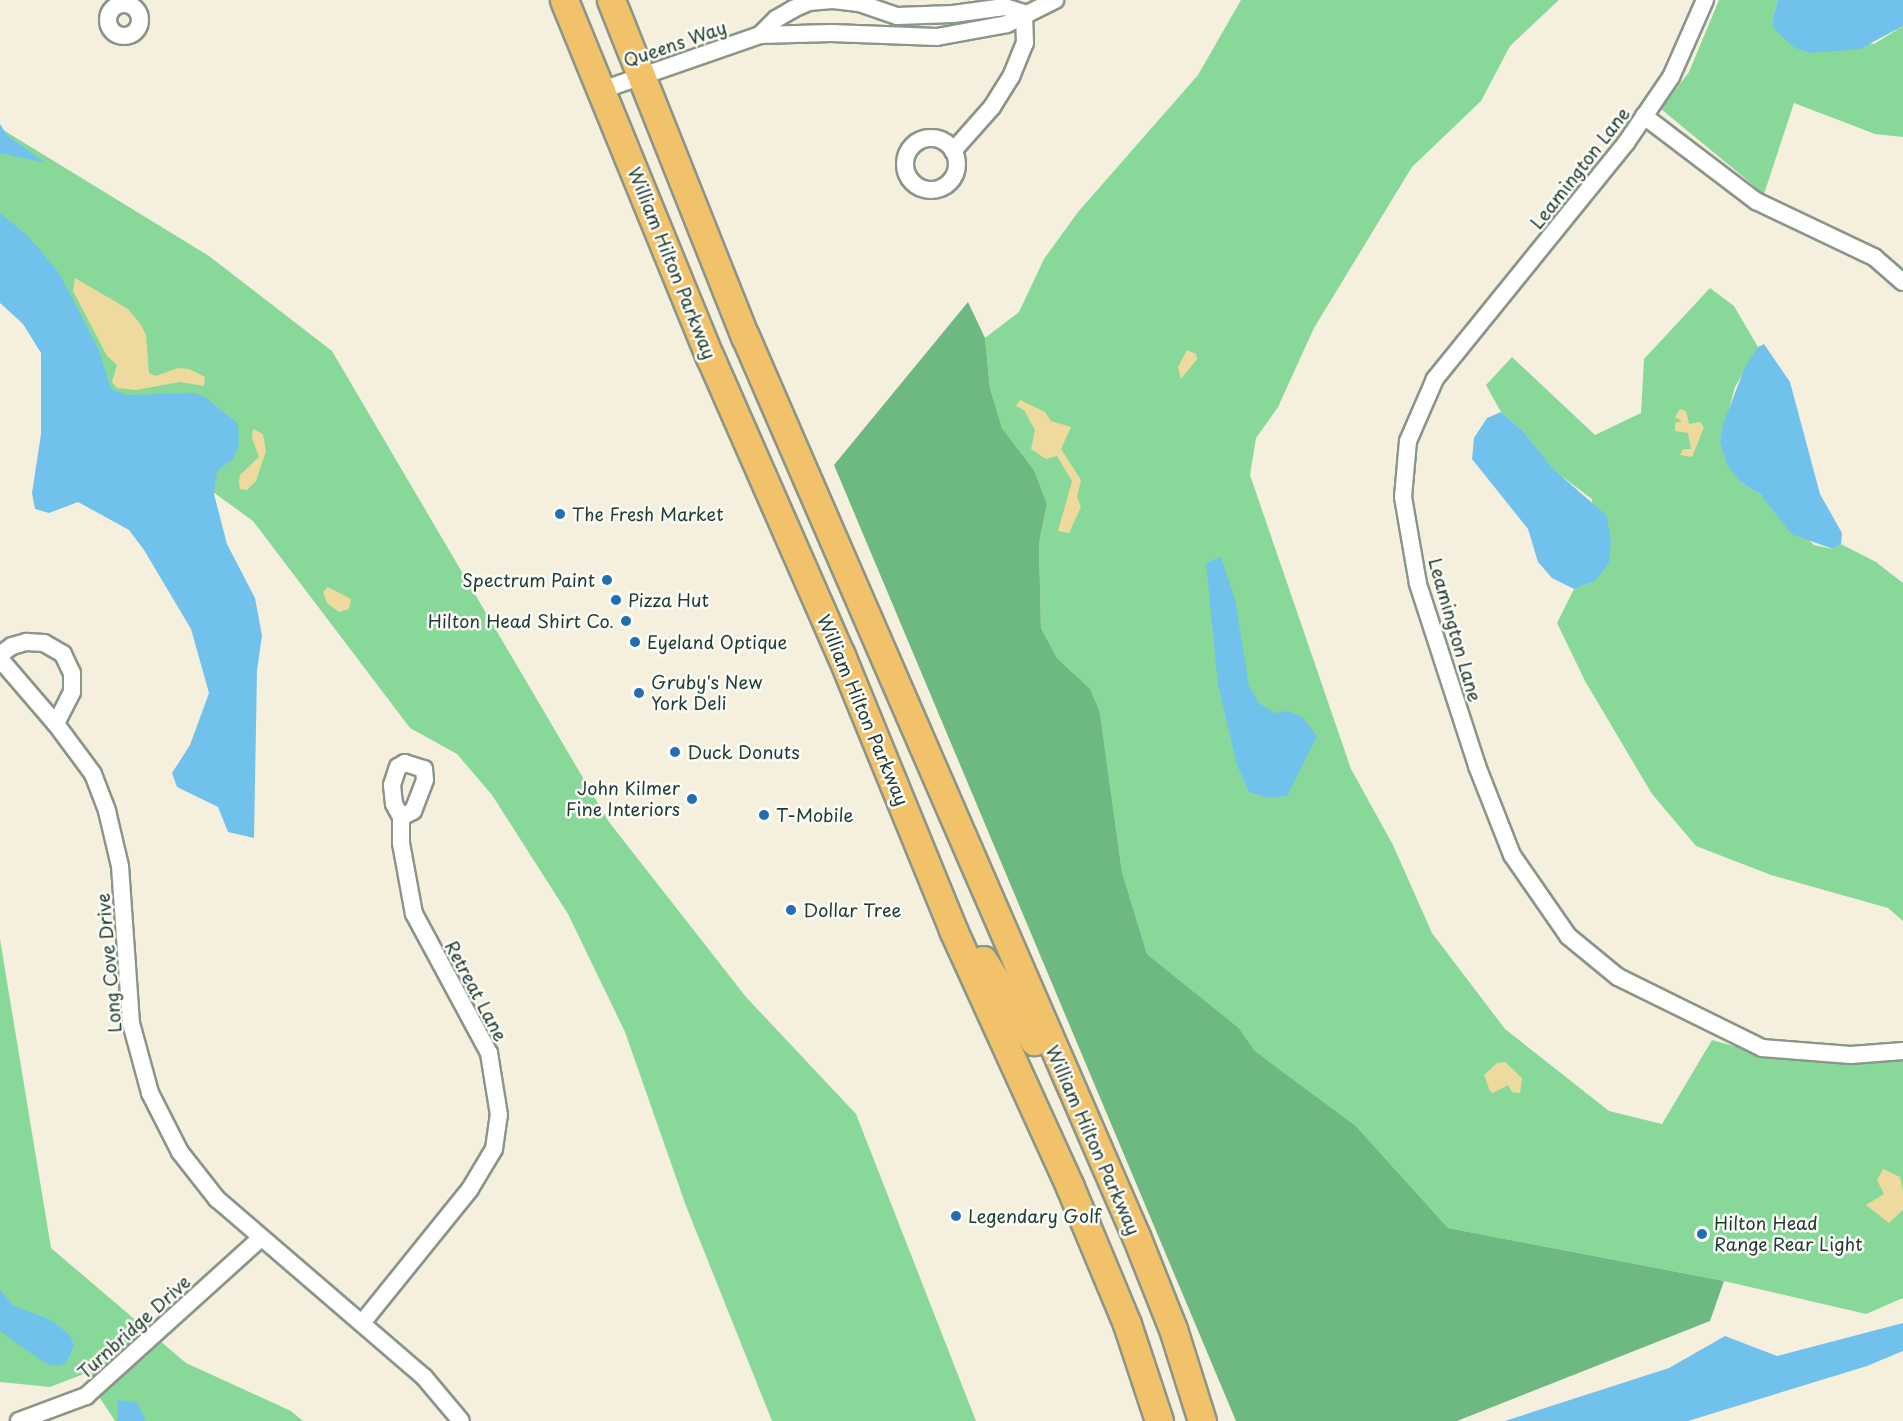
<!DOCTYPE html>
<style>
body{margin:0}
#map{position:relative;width:1903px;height:1421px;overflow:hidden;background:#f5f0de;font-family:"Playpen Sans",sans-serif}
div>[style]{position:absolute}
.green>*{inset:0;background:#88d999}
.forest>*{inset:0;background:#6eb981}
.sand>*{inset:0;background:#eeda9e}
.water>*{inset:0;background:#70c2ec}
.roads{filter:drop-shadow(2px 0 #8a9689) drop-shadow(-2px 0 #8a9689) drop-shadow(0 2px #8a9689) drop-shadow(0 -2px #8a9689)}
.minor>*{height:16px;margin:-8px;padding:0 8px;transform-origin:8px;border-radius:8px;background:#fff}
.minor>.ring{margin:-8px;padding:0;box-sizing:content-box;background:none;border:16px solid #fff;border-radius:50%}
.trunk>*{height:27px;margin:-13.5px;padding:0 13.5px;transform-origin:13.5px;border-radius:13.5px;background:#f2c26a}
.dots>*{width:16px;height:16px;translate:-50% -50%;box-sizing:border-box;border:3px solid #fdfcf7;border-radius:50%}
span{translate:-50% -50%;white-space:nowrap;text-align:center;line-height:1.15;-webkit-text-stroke:5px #fdfcf7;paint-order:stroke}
.street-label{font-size:18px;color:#1f3d34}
.poi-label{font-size:18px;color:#1f3d34}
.left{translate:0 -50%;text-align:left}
.right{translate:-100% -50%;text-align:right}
</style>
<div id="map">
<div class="green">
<div style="clip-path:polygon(1241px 0,1559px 0,1510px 46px,1481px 101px,1412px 167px,1314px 328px,1278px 407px,1256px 438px,1250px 475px,1351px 769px,1393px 845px,1432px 933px,1505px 1029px,1609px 1111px,1662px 1124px,1712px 1040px,1770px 1056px,1853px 1065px,1903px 1058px,1903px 1298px,1866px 1314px,1724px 1281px,1448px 1228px,1356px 1126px,1255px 1051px,1239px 1028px,1147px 954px,1122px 872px,1100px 713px,1072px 672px,1057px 658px,1041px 628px,1039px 543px,1047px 504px,1034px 470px,1002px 428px,990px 388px,985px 338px,1019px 312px,1044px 259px,1078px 212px,1198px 75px)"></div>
<div style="clip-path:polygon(1719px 0,1778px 0,1772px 21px,1874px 44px,1903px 26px,1903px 137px,1875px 134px,1794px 103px,1764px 194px,1661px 109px,1689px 72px)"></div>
<div style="clip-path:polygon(0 128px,209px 256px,332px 351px,609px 822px,746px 997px,856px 1114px,976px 1421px,772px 1421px,686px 1206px,625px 1032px,568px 914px,492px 795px,457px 754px,410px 728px,253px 521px,169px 460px,0 263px)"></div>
<div style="clip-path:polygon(1710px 288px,1734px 306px,1758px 347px,1735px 387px,1720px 441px,1740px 482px,1761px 495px,1814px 545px,1833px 549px,1841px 544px,1876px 562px,1903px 583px,1903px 921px,1888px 908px,1771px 875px,1696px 846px,1652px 794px,1585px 681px,1557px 623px,1574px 589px,1595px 581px,1592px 499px,1552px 469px,1523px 431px,1501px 412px,1486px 385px,1512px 357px,1595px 435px,1641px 413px,1644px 359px)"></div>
<div style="clip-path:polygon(0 939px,51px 1248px,186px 1363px,291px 1411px,303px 1421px,115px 1421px,84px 1374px,50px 1387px,0 1382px)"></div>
</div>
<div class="forest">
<div style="clip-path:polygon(968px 302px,985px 338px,990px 388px,1002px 428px,1034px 470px,1047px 504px,1039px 543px,1041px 628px,1057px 658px,1090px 689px,1100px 713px,1122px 872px,1147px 954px,1239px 1028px,1255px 1051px,1356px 1126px,1448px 1228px,1724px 1281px,1710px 1321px,1457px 1421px,1236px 1421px,834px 465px)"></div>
</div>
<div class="sand">
<div style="clip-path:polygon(75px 278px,128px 309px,141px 325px,146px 335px,149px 373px,156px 376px,178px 368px,189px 369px,205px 377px,204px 386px,180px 382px,136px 390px,117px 388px,112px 382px,117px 365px,107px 356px,73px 291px)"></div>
<div style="clip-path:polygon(1187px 350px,1196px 354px,1197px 359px,1181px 379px,1178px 367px)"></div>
<div style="clip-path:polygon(1020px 400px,1045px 412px,1051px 421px,1071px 427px,1061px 449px,1081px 480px,1077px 497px,1081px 507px,1069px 533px,1058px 531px,1072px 481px,1057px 456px,1046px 459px,1031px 449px,1035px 430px,1024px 410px,1016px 406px)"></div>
<div style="clip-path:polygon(1680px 409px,1686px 411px,1689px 424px,1700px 422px,1704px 427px,1692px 457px,1680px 455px,1683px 449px,1691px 449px,1688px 433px,1675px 431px,1675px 423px,1682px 421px,1675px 417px)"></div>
<div style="clip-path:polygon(253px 429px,263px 434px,266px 451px,256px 481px,247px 490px,240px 489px,239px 482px,240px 475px,259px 457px,252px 438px)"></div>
<div style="clip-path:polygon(328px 587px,351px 599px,349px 609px,339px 612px,327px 603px,323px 592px)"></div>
<div style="clip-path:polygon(1505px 1062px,1522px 1078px,1520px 1093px,1512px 1092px,1508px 1085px,1493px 1093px,1490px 1091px,1484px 1075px,1497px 1063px)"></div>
<div style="clip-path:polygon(1883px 1169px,1900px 1177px,1903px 1191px,1903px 1210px,1889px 1223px,1866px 1205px,1884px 1194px,1877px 1180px)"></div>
</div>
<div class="water">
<div style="clip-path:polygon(1778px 0,1903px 0,1903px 26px,1860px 49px,1811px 53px,1795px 48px,1775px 30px,1772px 21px)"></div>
<div style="clip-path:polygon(0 124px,7px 135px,46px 163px,0 153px)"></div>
<div style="clip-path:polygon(0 213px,29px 237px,59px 273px,98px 348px,111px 389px,126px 395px,194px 393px,205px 397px,238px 424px,239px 445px,234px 458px,217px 471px,214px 494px,227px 544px,255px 598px,262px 635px,257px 671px,254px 838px,228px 832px,218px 807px,177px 787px,172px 773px,190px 745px,209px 693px,191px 629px,144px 550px,129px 530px,78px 502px,49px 513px,35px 509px,32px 493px,41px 434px,41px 353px,23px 324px,0 303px)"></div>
<div style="clip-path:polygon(1764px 344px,1790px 382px,1820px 494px,1842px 533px,1841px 544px,1833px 549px,1791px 534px,1761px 495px,1740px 482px,1727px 465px,1720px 441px,1723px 424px,1745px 367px,1758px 347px)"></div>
<div style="clip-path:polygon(1501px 412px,1523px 431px,1552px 468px,1606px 515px,1611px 539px,1609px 563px,1595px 581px,1574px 589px,1552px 578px,1538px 562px,1528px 529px,1472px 459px,1474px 438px,1487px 418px)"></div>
<div style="clip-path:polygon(1221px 557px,1235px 600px,1249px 686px,1259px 703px,1274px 713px,1288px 711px,1302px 717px,1317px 736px,1287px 796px,1269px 798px,1249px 792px,1237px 765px,1218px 685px,1206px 563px)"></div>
<div style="clip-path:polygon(0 1290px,14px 1306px,51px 1320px,70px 1335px,74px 1346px,66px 1363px,59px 1366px,46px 1364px,0 1331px)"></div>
<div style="clip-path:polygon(1903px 1323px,1903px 1351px,1867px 1366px,1688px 1421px,1505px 1421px,1669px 1368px,1725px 1336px,1777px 1356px)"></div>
<div style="clip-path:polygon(118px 1400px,138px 1403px,145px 1421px,117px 1421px)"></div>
</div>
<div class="roads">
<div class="minor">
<div style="left:833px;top:0;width:26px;rotate:7deg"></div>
<div style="left:859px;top:3px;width:40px;rotate:18.9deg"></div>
<div style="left:897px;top:16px;width:56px;rotate:-2deg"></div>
<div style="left:953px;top:14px;width:52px;rotate:-7.7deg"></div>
<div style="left:1005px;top:7px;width:20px;rotate:18deg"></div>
<div style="left:1705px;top:0;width:84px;rotate:113.8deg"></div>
<div style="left:1671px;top:77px;width:80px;rotate:124.3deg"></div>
<div style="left:1626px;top:143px;width:304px;rotate:129deg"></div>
<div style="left:1435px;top:379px;width:68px;rotate:113.5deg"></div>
<div style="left:1408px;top:441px;width:56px;rotate:95.1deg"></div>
<div style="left:1403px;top:497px;width:88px;rotate:80.2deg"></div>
<div style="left:1418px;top:584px;width:191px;rotate:72deg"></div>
<div style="left:1477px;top:766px;width:96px;rotate:68.5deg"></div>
<div style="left:1512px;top:855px;width:98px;rotate:55.3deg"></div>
<div style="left:1568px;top:936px;width:65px;rotate:39.4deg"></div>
<div style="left:1618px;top:977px;width:161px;rotate:26.2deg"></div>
<div style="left:1762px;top:1048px;width:89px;rotate:4.5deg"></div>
<div style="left:1851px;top:1055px;width:52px;rotate:-4.4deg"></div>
<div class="ring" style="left:108px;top:4px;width:16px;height:16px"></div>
<div style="left:760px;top:35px;width:23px;rotate:-45deg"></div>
<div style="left:776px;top:19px;width:20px;rotate:-30deg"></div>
<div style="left:793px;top:9px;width:17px;rotate:-24deg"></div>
<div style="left:809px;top:2px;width:23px;rotate:-5deg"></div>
<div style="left:602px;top:90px;width:167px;rotate:-19.2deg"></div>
<div style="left:760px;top:35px;width:71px;rotate:-1.6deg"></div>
<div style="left:831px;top:33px;width:106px;rotate:2.2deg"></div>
<div style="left:937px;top:37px;width:71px;rotate:-10.5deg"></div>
<div style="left:1007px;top:24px;width:54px;rotate:-26.6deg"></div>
<div style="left:1644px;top:116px;width:141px;rotate:37.2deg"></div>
<div style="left:1756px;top:201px;width:131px;rotate:25.4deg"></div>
<div style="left:1874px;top:257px;width:38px;rotate:41deg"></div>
<div class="ring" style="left:905px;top:138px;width:36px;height:36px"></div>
<div style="left:953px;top:151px;width:59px;rotate:-48.4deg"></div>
<div style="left:992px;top:107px;width:36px;rotate:-58deg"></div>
<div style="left:1011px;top:77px;width:37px;rotate:-68deg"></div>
<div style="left:1025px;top:43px;width:30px;rotate:-92deg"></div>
<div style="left:0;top:655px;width:15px;rotate:-37deg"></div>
<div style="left:12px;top:646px;width:15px;rotate:-16deg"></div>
<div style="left:26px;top:642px;width:18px;rotate:3deg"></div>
<div style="left:44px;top:643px;width:22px;rotate:30deg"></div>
<div style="left:63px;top:654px;width:21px;rotate:65deg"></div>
<div style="left:72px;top:673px;width:19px;rotate:90deg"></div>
<div style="left:72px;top:692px;width:36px;rotate:117deg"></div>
<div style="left:0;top:659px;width:86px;rotate:49.3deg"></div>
<div style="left:56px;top:724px;width:62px;rotate:53.5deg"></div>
<div style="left:93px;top:774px;width:40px;rotate:69deg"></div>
<div style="left:107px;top:811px;width:57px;rotate:76.7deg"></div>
<div style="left:120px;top:866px;width:157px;rotate:86deg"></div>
<div style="left:131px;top:1023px;width:73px;rotate:74.8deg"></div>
<div style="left:150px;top:1093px;width:66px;rotate:63deg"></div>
<div style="left:180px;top:1152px;width:60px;rotate:51.8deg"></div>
<div style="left:217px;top:1199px;width:273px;rotate:40.7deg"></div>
<div style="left:424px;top:1377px;width:57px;rotate:49.9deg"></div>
<div style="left:362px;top:1323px;width:172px;rotate:-51.1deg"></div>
<div style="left:470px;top:1189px;width:47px;rotate:-59deg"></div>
<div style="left:494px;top:1149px;width:34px;rotate:-82deg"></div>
<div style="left:499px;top:1115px;width:63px;rotate:-99.2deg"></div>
<div style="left:489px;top:1053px;width:158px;rotate:-118.3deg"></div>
<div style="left:414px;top:914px;width:72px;rotate:-100.4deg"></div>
<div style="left:401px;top:843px;width:26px;rotate:-90deg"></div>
<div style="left:401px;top:817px;width:15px;rotate:-118deg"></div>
<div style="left:394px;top:804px;width:19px;rotate:-96deg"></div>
<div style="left:392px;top:785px;width:19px;rotate:-72deg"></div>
<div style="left:398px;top:767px;width:8px;rotate:-30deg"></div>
<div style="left:405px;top:763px;width:20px;rotate:18deg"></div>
<div style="left:424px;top:769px;width:11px;rotate:85deg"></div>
<div style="left:425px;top:780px;width:33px;rotate:111deg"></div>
<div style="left:413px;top:811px;width:13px;rotate:153deg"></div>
<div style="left:19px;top:1421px;width:72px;rotate:-20.5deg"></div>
<div style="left:86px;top:1396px;width:234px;rotate:-42.1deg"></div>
</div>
<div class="trunk">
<div style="left:564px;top:0;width:386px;rotate:67.8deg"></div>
<div style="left:710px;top:357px;width:326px;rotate:66.3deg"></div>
<div style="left:841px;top:655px;width:297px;rotate:67.8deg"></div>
<div style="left:953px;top:930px;width:282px;rotate:65.5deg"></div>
<div style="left:1070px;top:1187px;width:148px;rotate:67.4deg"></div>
<div style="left:1127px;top:1324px;width:102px;rotate:71.7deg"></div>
<div style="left:611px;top:0;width:362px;rotate:68.3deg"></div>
<div style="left:745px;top:336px;width:981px;rotate:66.52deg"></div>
<div style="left:1136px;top:1236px;width:100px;rotate:68.3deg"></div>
<div style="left:1173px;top:1329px;width:96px;rotate:72.5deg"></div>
<div style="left:983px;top:960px;width:96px;rotate:57.8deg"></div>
</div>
</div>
<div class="dots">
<div style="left:560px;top:514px;background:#1f6fb2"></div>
<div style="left:607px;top:580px;background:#1f6fb2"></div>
<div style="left:616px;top:600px;background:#1f6fb2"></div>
<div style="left:626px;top:621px;background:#1f6fb2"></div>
<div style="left:635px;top:642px;background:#1f6fb2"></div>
<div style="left:639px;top:693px;background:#1f6fb2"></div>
<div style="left:675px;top:752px;background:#1f6fb2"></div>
<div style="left:692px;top:799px;background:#1f6fb2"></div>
<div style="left:764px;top:815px;background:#1f6fb2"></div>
<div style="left:791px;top:910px;background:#1f6fb2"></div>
<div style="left:956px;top:1216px;background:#1f6fb2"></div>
<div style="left:1702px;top:1234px;background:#1f6fb2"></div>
</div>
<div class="street-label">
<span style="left:675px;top:44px;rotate:-19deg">Queens Way</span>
<span style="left:1580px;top:168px;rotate:-52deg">Leamington Lane</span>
<span style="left:672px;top:263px;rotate:68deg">William Hilton Parkway</span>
<span style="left:1455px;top:630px;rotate:74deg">Leamington Lane</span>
<span style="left:863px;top:710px;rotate:67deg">William Hilton Parkway</span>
<span style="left:109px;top:963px;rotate:-95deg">Long Cove Drive</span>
<span style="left:476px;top:991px;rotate:62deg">Retreat Lane</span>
<span style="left:1093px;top:1140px;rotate:66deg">William Hilton Parkway</span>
<span style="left:134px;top:1327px;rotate:-42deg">Turnbridge Drive</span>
</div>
<div class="poi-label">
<span class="left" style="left:572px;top:514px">The Fresh Market</span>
<span class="right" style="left:595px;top:580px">Spectrum Paint</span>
<span class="left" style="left:628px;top:600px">Pizza Hut</span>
<span class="right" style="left:614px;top:621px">Hilton Head Shirt Co.</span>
<span class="left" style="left:647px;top:642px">Eyeland Optique</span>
<span class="left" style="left:651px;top:693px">Gruby's New<br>York Deli</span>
<span class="left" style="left:687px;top:752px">Duck Donuts</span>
<span class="right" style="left:680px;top:799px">John Kilmer<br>Fine Interiors</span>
<span class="left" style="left:776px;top:815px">T-Mobile</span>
<span class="left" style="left:803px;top:910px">Dollar Tree</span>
<span class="left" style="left:968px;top:1216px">Legendary Golf</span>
<span class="left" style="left:1714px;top:1234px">Hilton Head<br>Range Rear Light</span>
</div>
</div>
